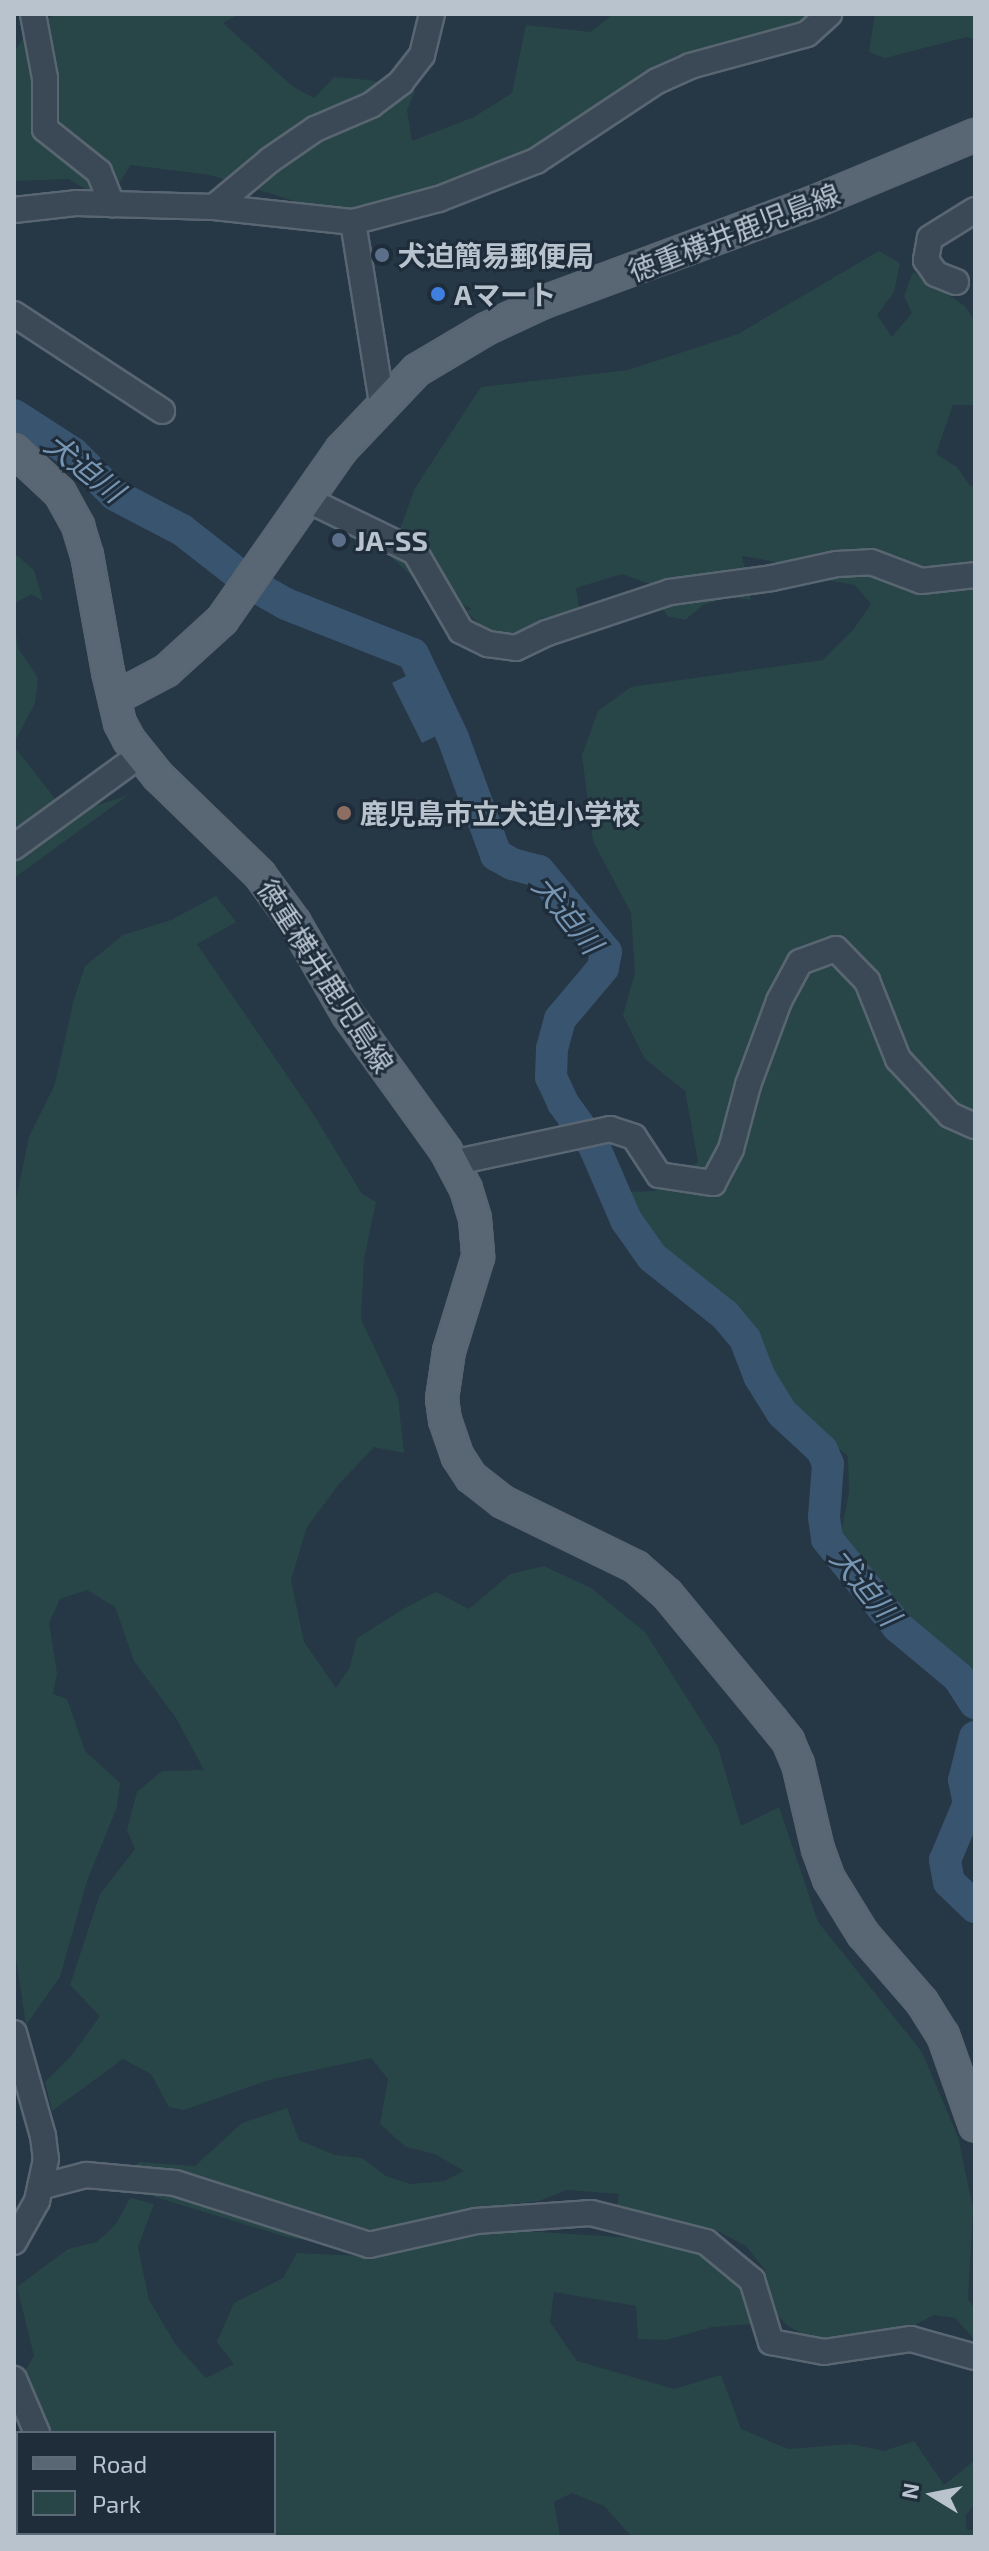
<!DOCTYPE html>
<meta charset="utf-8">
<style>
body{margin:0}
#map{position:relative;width:989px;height:2551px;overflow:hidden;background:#263746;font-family:"Exo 2","Noto Sans JP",sans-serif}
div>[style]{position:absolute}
.green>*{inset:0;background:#284647}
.water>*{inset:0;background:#39546e}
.river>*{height:32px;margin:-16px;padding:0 16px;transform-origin:16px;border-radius:16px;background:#39546e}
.roads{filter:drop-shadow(2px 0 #596672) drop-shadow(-2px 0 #596672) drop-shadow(0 2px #596672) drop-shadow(0 -2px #596672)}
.minor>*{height:24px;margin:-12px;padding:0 12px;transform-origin:12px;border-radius:12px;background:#3b4855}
.major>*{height:30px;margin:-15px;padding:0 15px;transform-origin:15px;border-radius:15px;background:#596775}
.dots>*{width:22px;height:22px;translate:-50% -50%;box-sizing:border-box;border:4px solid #1f2d3b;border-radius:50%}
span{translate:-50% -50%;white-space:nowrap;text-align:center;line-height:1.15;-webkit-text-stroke:6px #1f2d3b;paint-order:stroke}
.street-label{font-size:28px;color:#b8c3ce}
.poi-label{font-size:28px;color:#b8c3ce;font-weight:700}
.left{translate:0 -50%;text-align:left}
.water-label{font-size:30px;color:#7796b3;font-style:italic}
.frame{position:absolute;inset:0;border:16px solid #b8c3ce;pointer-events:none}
.legend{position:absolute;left:16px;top:2431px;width:260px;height:104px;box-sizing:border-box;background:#1f2d3b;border:2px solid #5c6976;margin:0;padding:10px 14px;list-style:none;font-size:24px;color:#b8c3ce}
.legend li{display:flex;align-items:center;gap:16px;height:40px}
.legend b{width:40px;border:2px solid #5c6976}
.north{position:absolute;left:893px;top:2455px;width:80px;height:80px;-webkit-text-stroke:6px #1f2d3b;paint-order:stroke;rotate:280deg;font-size:22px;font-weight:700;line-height:32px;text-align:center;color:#b8c3ce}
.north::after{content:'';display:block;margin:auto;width:28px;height:36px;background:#b8c3ce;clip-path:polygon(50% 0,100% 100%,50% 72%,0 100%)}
</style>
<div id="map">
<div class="green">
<div style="clip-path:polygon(56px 14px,239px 14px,223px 23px,292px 86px,314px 98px,334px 77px,369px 80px,415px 91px,407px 110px,412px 141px,474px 117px,512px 93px,526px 25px,591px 32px,613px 14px,834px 14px,689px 76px,593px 141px,496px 190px,436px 212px,380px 215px,320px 209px,210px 175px,131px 165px,114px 191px,94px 195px,69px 179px,14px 181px,14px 52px,28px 31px)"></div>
<div style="clip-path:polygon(875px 14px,975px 14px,975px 39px,967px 37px,885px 58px,869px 52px)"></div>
<div style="clip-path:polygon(879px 251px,900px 263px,894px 292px,877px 315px,892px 337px,912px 313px,904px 296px,913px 272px,965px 306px,975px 321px,975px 405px,953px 405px,936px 454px,957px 467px,970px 486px,975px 485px,975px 1725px,899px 1610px,854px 1558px,841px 1533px,849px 1492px,848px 1456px,811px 1427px,787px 1398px,757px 1336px,666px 1256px,633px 1212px,624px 1192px,654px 1191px,698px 1162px,685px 1091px,645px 1059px,623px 1015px,635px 973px,631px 913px,593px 841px,582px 755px,598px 711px,631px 687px,823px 660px,853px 630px,871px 604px,855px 585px,826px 580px,789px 564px,742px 556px,751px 600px,729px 597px,703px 605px,685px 620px,667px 616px,650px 584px,622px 574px,576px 588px,580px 615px,542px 618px,522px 640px,492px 637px,466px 611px,472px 609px,421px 585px,390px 556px,415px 488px,481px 387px,628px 370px,738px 334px)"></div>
<div style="clip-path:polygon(14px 553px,34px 570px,43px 601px,31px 594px,14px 604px)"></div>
<div style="clip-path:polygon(14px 620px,18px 648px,38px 678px,35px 703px,14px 743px)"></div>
<div style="clip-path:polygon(14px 746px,56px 800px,84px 809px,127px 796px,14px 878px)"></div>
<div style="clip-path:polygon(216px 896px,236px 922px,197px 944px,314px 1115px,362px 1194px,376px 1202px,364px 1259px,361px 1319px,398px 1398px,404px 1453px,374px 1447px,339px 1484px,307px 1527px,291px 1580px,304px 1642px,336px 1688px,350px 1667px,357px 1638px,405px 1608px,436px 1592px,469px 1609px,510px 1574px,544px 1566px,591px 1588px,645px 1632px,718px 1747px,741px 1826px,779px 1807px,818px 1922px,922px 2052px,958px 2137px,973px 2208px,968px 2299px,975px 2310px,975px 2340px,955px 2318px,934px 2315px,907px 2329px,825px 2346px,788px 2326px,768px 2306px,765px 2270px,746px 2246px,712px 2228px,614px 2218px,619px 2194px,567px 2190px,539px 2201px,469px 2209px,422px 2226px,314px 2241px,290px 2238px,119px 2186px,139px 2162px,195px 2166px,242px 2123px,287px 2108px,299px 2140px,335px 2155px,362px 2158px,386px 2176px,410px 2184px,444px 2181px,464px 2171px,435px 2154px,406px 2147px,380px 2124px,388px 2079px,371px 2058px,269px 2080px,184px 2110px,169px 2107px,151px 2074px,123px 2059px,52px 2111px,45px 2082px,72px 2055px,100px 2016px,70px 1985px,100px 1894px,135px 1849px,127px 1830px,137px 1792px,162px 1771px,204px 1770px,176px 1718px,134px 1661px,115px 1607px,87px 1590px,60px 1599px,49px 1623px,57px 1673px,53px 1694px,67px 1699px,85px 1751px,120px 1783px,117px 1807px,87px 1881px,60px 1977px,26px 2025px,14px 1945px,14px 1209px,29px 1137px,55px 1084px,74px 999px,85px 966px,123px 935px,171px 920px)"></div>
<div style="clip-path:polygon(130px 2198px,154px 2204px,138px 2247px,149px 2300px,176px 2345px,206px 2378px,234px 2364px,217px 2342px,234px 2303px,283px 2278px,297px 2253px,361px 2256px,494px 2229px,683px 2241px,734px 2267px,754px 2301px,754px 2324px,712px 2327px,666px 2340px,638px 2339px,636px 2306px,554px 2292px,550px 2322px,577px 2361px,674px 2389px,721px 2375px,741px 2429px,788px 2449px,851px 2444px,884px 2451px,914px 2441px,944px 2485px,975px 2460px,975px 2504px,966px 2515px,967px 2530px,975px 2530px,975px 2537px,632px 2537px,604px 2506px,572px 2493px,554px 2502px,560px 2537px,90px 2537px,88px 2533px,274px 2533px,274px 2433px,49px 2433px,23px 2374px,34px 2356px,17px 2287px,68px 2249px,97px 2242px,116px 2224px)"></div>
</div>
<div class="water">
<div style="clip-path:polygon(410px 674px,440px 734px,422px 743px,392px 683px)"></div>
</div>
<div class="river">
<div style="left:14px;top:415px;width:70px;rotate:32.8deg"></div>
<div style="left:73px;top:453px;width:59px;rotate:45deg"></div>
<div style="left:115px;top:495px;width:76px;rotate:27.6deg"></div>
<div style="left:182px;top:530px;width:88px;rotate:38deg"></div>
<div style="left:251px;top:584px;width:40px;rotate:29.7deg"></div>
<div style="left:286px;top:604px;width:136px;rotate:21.5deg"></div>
<div style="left:413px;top:654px;width:93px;rotate:64.5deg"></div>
<div style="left:453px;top:738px;width:125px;rotate:69.8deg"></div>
<div style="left:496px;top:855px;width:18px;rotate:29deg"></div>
<div style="left:512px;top:864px;width:28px;rotate:15deg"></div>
<div style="left:539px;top:871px;width:105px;rotate:50.4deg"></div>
<div style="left:606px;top:952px;width:16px;rotate:101deg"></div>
<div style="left:603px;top:968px;width:67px;rotate:130.1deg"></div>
<div style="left:560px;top:1019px;width:30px;rotate:105deg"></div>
<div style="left:552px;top:1048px;width:29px;rotate:92deg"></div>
<div style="left:551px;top:1077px;width:29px;rotate:65deg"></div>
<div style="left:563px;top:1103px;width:53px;rotate:54.2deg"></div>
<div style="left:594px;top:1146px;width:81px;rotate:66.6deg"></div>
<div style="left:626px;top:1220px;width:45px;rotate:54.9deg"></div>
<div style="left:652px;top:1257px;width:93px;rotate:38.5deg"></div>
<div style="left:725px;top:1315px;width:31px;rotate:50deg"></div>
<div style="left:745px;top:1339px;width:40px;rotate:69deg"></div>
<div style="left:759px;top:1376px;width:44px;rotate:58.1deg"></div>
<div style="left:782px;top:1413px;width:54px;rotate:42.8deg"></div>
<div style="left:822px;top:1450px;width:15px;rotate:67deg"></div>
<div style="left:828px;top:1464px;width:53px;rotate:94.3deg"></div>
<div style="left:824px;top:1517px;width:22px;rotate:82deg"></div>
<div style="left:827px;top:1539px;width:113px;rotate:51.1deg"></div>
<div style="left:898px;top:1627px;width:78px;rotate:39.8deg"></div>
<div style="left:958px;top:1677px;width:31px;rotate:57deg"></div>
<div style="left:975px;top:1737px;width:44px;rotate:104.3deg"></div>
<div style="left:964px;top:1780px;width:24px;rotate:78deg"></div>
<div style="left:969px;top:1803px;width:62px;rotate:112.8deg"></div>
<div style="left:945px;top:1860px;width:22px;rotate:80deg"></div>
<div style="left:949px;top:1882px;width:36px;rotate:44deg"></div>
</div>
<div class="roads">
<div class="minor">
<div style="left:33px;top:14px;width:65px;rotate:79.4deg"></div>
<div style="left:45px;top:78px;width:51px;rotate:90deg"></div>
<div style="left:45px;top:129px;width:69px;rotate:38.5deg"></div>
<div style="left:99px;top:172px;width:35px;rotate:68deg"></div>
<div style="left:214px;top:207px;width:73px;rotate:-40deg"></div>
<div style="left:270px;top:160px;width:55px;rotate:-34.6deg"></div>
<div style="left:315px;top:129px;width:61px;rotate:-23.2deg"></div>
<div style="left:371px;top:105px;width:38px;rotate:-37deg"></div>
<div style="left:401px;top:82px;width:34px;rotate:-52deg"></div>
<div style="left:422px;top:55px;width:42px;rotate:-76.3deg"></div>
<div style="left:14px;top:210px;width:62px;rotate:-6.4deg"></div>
<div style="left:76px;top:203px;width:138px;rotate:1.7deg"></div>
<div style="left:214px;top:207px;width:140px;rotate:6.2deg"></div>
<div style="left:353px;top:222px;width:89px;rotate:-15deg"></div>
<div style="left:439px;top:199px;width:104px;rotate:-21.4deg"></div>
<div style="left:536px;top:161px;width:145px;rotate:-33.5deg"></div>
<div style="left:657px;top:81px;width:36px;rotate:-24deg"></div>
<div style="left:690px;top:66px;width:121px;rotate:-15.3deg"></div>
<div style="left:807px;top:34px;width:30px;rotate:-42deg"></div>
<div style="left:353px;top:222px;width:184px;rotate:80.9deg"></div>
<div style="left:956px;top:282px;width:22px;rotate:-158deg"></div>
<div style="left:936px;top:274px;width:17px;rotate:-126deg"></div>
<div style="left:926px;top:260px;width:22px;rotate:-80deg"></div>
<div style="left:930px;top:238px;width:53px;rotate:-31.9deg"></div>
<div style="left:14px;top:314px;width:177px;rotate:33.2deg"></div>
<div style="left:306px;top:499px;width:121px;rotate:25.9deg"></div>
<div style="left:415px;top:552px;width:91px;rotate:59.8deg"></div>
<div style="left:461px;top:631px;width:30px;rotate:26deg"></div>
<div style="left:488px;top:644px;width:28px;rotate:8deg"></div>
<div style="left:516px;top:648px;width:34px;rotate:-26deg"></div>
<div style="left:547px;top:633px;width:130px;rotate:-18.4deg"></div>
<div style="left:670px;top:592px;width:103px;rotate:-7.8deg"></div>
<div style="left:772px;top:578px;width:66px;rotate:-12.2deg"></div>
<div style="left:837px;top:564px;width:34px;rotate:-3deg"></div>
<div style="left:871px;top:562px;width:53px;rotate:20.8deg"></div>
<div style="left:921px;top:581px;width:54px;rotate:-6.3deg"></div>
<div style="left:14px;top:847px;width:156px;rotate:-36.1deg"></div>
<div style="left:452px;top:1163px;width:162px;rotate:-12.1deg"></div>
<div style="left:610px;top:1129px;width:25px;rotate:18deg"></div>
<div style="left:634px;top:1137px;width:45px;rotate:56.7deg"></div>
<div style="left:659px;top:1175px;width:55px;rotate:8.4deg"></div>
<div style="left:713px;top:1183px;width:38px;rotate:-62deg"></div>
<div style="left:731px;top:1149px;width:66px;rotate:-75.1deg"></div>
<div style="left:748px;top:1085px;width:90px;rotate:-69.7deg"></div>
<div style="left:779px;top:1001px;width:44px;rotate:-61.7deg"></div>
<div style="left:800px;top:962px;width:38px;rotate:-20deg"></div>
<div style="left:836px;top:949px;width:45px;rotate:45.9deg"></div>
<div style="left:867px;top:981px;width:84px;rotate:68.3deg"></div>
<div style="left:898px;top:1059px;width:76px;rotate:47.1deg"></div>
<div style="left:950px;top:1115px;width:27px;rotate:24deg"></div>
<div style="left:14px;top:2033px;width:107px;rotate:74.3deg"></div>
<div style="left:43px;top:2136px;width:23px;rotate:83deg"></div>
<div style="left:46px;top:2159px;width:43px;rotate:102.1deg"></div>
<div style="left:37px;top:2201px;width:47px;rotate:119.3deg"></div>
<div style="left:40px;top:2187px;width:48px;rotate:-14.6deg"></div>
<div style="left:86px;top:2175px;width:89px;rotate:5.1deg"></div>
<div style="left:175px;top:2183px;width:204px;rotate:17.7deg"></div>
<div style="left:369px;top:2245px;width:110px;rotate:-12.6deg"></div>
<div style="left:476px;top:2221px;width:115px;rotate:-4deg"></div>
<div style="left:591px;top:2213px;width:119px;rotate:14.2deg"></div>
<div style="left:706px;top:2242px;width:60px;rotate:39.6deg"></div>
<div style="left:752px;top:2280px;width:65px;rotate:73deg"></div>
<div style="left:771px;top:2342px;width:54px;rotate:10.7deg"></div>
<div style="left:824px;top:2352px;width:88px;rotate:-8.5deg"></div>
<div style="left:911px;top:2339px;width:66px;rotate:15.7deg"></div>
<div style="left:14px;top:2379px;width:59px;rotate:66.9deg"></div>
<div style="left:78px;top:2533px;width:4px;rotate:76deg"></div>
</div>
<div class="major">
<div style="left:14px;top:450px;width:63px;rotate:43.1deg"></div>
<div style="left:60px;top:493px;width:38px;rotate:61deg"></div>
<div style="left:78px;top:526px;width:30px;rotate:73deg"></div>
<div style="left:87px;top:555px;width:119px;rotate:79.8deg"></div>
<div style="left:108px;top:672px;width:52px;rotate:76.8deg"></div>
<div style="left:120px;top:723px;width:19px;rotate:62deg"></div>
<div style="left:129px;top:740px;width:46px;rotate:51.1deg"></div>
<div style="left:158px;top:776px;width:142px;rotate:44.1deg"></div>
<div style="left:260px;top:875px;width:59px;rotate:53.9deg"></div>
<div style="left:295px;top:923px;width:106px;rotate:60.1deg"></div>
<div style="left:348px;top:1015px;width:168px;rotate:54.2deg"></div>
<div style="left:446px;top:1151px;width:43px;rotate:62.2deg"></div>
<div style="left:466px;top:1189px;width:31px;rotate:73deg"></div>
<div style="left:475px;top:1219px;width:38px;rotate:85deg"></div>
<div style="left:478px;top:1257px;width:98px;rotate:107.1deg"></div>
<div style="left:449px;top:1351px;width:49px;rotate:98.3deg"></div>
<div style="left:442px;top:1399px;width:21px;rotate:82deg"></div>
<div style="left:445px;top:1420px;width:39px;rotate:71deg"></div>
<div style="left:458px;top:1457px;width:24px;rotate:57deg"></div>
<div style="left:471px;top:1477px;width:41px;rotate:38deg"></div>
<div style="left:503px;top:1502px;width:148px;rotate:26deg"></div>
<div style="left:636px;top:1567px;width:41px;rotate:41.1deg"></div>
<div style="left:667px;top:1594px;width:165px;rotate:50.4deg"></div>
<div style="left:772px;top:1721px;width:26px;rotate:51deg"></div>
<div style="left:788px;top:1741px;width:25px;rotate:67deg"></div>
<div style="left:798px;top:1764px;width:87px;rotate:76.8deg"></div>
<div style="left:818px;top:1849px;width:32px;rotate:70deg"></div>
<div style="left:829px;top:1879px;width:65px;rotate:58.3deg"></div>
<div style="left:863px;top:1934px;width:90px;rotate:49.1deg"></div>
<div style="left:922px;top:2002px;width:39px;rotate:58deg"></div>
<div style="left:943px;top:2035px;width:96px;rotate:70.6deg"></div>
<div style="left:115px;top:698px;width:58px;rotate:-27.9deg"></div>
<div style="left:166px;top:671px;width:76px;rotate:-42.3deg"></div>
<div style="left:222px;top:620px;width:208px;rotate:-55deg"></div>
<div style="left:341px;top:450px;width:110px;rotate:-46.5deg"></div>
<div style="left:417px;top:370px;width:80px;rotate:-30.7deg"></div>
<div style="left:486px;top:329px;width:64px;rotate:-25deg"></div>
<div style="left:544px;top:302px;width:288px;rotate:-20.3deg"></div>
<div style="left:814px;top:202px;width:174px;rotate:-22.6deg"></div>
</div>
</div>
<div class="dots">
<div style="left:382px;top:255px;background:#5c6f8a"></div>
<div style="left:438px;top:294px;background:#3f7fe0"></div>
<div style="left:339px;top:540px;background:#5c6f8a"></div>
<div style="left:344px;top:813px;background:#8d6e63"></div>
</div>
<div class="street-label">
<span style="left:734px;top:232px;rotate:-21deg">徳重横井鹿児島線</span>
<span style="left:326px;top:976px;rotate:57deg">徳重横井鹿児島線</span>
</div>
<div class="poi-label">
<span class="left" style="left:398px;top:255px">犬迫簡易郵便局</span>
<span class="left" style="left:454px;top:294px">Aマート</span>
<span class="left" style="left:355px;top:540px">JA-SS</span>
<span class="left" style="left:360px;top:813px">鹿児島市立犬迫小学校</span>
</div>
<div class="water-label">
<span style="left:85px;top:467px;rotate:38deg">犬迫川</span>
<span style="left:568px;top:914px;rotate:51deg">犬迫川</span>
<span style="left:866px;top:1586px;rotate:51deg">犬迫川</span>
</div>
<div class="frame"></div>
<ul class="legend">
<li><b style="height:10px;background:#596775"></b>Road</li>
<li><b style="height:22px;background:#284647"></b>Park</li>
</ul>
<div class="north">N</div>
</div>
